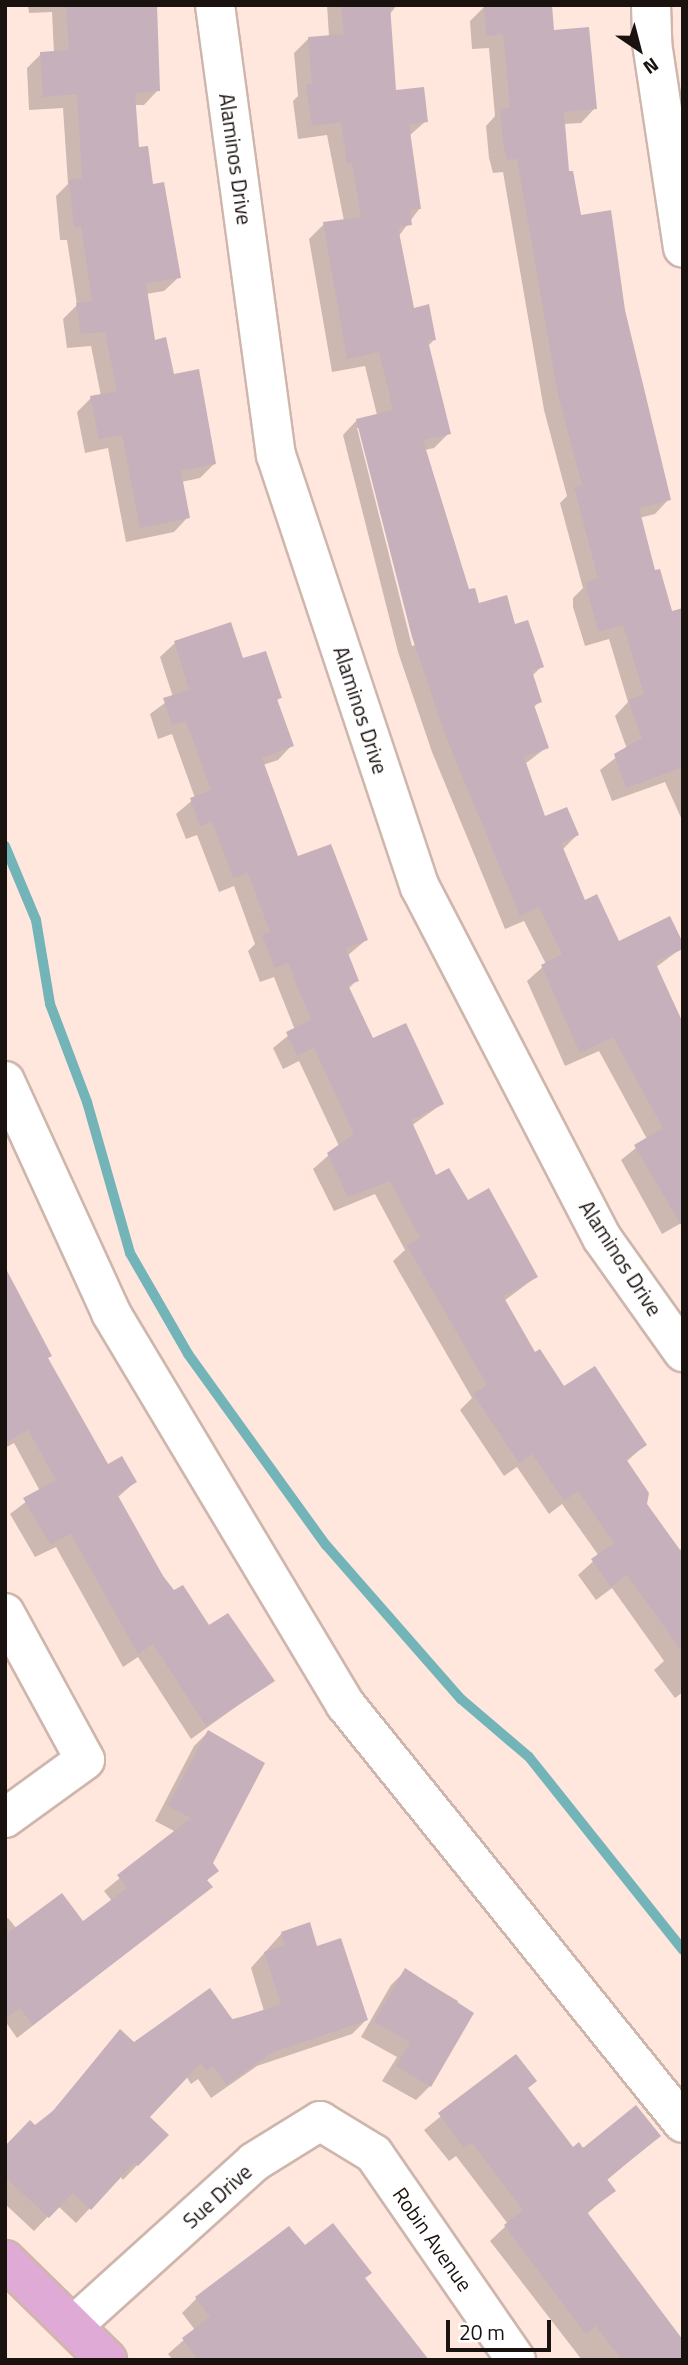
<!DOCTYPE html>
<style>
body{margin:0}
#map{position:relative;width:688px;height:2365px;overflow:hidden;background:#ffe7dd;font-family:"Titillium Web",sans-serif}
div>[style]{position:absolute}
.shadow>*{inset:0;background:#0003}
.stream>*{height:10px;margin:-5px;padding:0 5px;transform-origin:5px;border-radius:5px;background:#73b4b9}
.building>*{inset:0;background:#c6b0bc}
.roads{filter:drop-shadow(2px 0 #ceb6ad) drop-shadow(-2px 0 #ceb6ad) drop-shadow(0 2px #ceb6ad) drop-shadow(0 -2px #ceb6ad)}
.minor>*{height:38px;margin:-19px;padding:0 19px;transform-origin:19px;border-radius:19px;background:#fff}
.major>*{height:38px;margin:-19px;padding:0 19px;transform-origin:19px;border-radius:19px;background:#e0aad7}
span{translate:-50% -50%;white-space:nowrap;text-align:center;line-height:1.15;-webkit-text-stroke:7px #fff;paint-order:stroke}
.street-label{font-size:21px;color:#1a120f}
.frame{position:absolute;inset:0;border:7px solid #1a120f;pointer-events:none}
.north{position:absolute;left:604px;top:14px;width:70px;height:70px;-webkit-text-stroke:5px #fff;paint-order:stroke;rotate:145deg;font-size:19px;font-weight:700;line-height:28px;text-align:center;color:#1a120f}
.north::after{content:'';display:block;margin:auto;width:24px;height:32px;background:#1a120f;clip-path:polygon(50% 0,100% 100%,50% 72%,0 100%)}
.scale{position:absolute;left:446px;top:2320px;width:105px;height:32px;box-sizing:border-box;border:4px solid #1a120f;border-top:0;padding-left:9px;font-size:21px;line-height:24px;white-space:nowrap;color:#1a120f;-webkit-text-stroke:5px #fff;paint-order:stroke}
</style>
<div id="map">
<div class="shadow">
<div style="clip-path:polygon(28px 5px,155px 5px,158px 90px,144px 105px,134px 105px,137px 149px,179px 277px,164px 291px,146px 294px,154px 342px,214px 464px,200px 478px,181px 482px,188px 517px,174px 532px,126px 542px,108px 448px,85px 453px,77px 412px,91px 398px,101px 396px,91px 346px,67px 348px,63px 319px,77px 305px,67px 240px,60px 240px,56px 196px,68px 184px,63px 108px,29px 110px,27px 68px,41px 54px,54px 53px,52px 12px,29px 13px)"></div>
<div style="clip-path:polygon(evenodd,327px 5px,397px 5px,389px 15px,395px 92px,426px 121px,409px 136px,420px 208px,398px 237px,413px 310px,435px 339px,428px 346px,449px 433px,434px 448px,425px 450px,468px 592px,478px 605px,514px 627px,542px 666px,532px 676px,540px 701px,533px 708px,547px 747px,525px 764px,544px 818px,577px 835px,562px 850px,584px 903px,618px 943px,683px 947px,655px 968px,683px 1222px,662px 1234px,621px 1160px,647px 1139px,599px 1051px,565px 1066px,527px 981px,546px 964px,524px 921px,505px 929px,432px 752px,398px 652px,343px 435px,357px 420px,377px 415px,365px 366px,332px 372px,309px 239px,324px 224px,344px 221px,327px 135px,298px 139px,293px 101px,298px 96px,294px 53px,309px 38px,329px 37px,327px 5px,357px 428px,360px 428px,415px 645px,412px 646px,357px 428px)"></div>
<div style="clip-path:polygon(484px 7px,552px 32px,595px 108px,581px 123px,563px 124px,567px 173px,579px 217px,623px 311px,669px 499px,655px 514px,639px 518px,654px 572px,671px 613px,683px 609px,683px 822px,665px 782px,612px 801px,600px 770px,627px 749px,615px 716px,628px 702px,609px 639px,585px 646px,573px 607px,573px 598px,583px 588px,560px 503px,567px 496px,544px 410px,503px 172px,493px 173px,489px 158px,486px 126px,495px 116px,489px 48px,472px 49px,470px 21px)"></div>
<div style="clip-path:polygon(175px 643px,242px 660px,280px 698px,276px 701px,292px 745px,278px 760px,263px 765px,297px 858px,366px 940px,347px 956px,357px 980px,348px 989px,373px 1040px,442px 1104px,411px 1126px,436px 1177px,467px 1203px,536px 1277px,504px 1301px,535px 1355px,564px 1388px,645px 1445px,626px 1462px,645px 1505px,678px 1551px,683px 1548px,683px 1692px,675px 1698px,654px 1670px,664px 1661px,612px 1588px,596px 1600px,578px 1575px,599px 1556px,562px 1504px,549px 1514px,517px 1467px,504px 1476px,460px 1410px,472px 1398px,393px 1261px,405px 1250px,375px 1194px,334px 1211px,313px 1169px,339px 1146px,299px 1061px,283px 1069px,273px 1048px,295px 1030px,274px 977px,260px 982px,248px 951px,255px 944px,234px 886px,219px 892px,197px 835px,186px 839px,176px 814px,195px 798px,172px 734px,158px 739px,150px 714px,173px 697px,160px 657px)"></div>
<div style="clip-path:polygon(5px 1271px,47px 1359px,107px 1467px,135px 1482px,117px 1498px,173px 1593px,272px 1681px,191px 1739px,138px 1657px,123px 1667px,56px 1547px,35px 1557px,10px 1514px,40px 1491px,14px 1443px,5px 1448px)"></div>
<div style="clip-path:polygon(208px 1732px,211px 1863px,217px 1870px,206px 1881px,211px 1887px,17px 2038px,5px 2021px,5px 1920px,8px 1918px,17px 1929px,82px 1924px,112px 1901px,104px 1891px,176px 1832px,155px 1821px,194px 1746px)"></div>
<div style="clip-path:polygon(282px 1933px,316px 1948px,366px 2020px,352px 2034px,257px 2066px,211px 2098px,198px 2079px,191px 2084px,186px 2076px,147px 2117px,166px 2135px,123px 2180px,120px 2176px,76px 2223px,58px 2206px,34px 2231px,5px 2204px,5px 2148px,46px 2119px,120px 2031px,134px 2044px,264px 2011px,251px 1968px)"></div>
<div style="clip-path:polygon(406px 1970px,458px 2001px,430px 2086px,416px 2100px,382px 2081px,397px 2057px,361px 2037px,391px 1985px)"></div>
<div style="clip-path:polygon(515px 2056px,527px 2089px,573px 2149px,659px 2136px,606px 2181px,613px 2190px,587px 2214px,683px 2360px,582px 2360px,490px 2241px,508px 2224px,456px 2156px,449px 2161px,424px 2130px)"></div>
<div style="clip-path:polygon(304px 2247px,364px 2278px,279px 2360px,173px 2360px,168px 2354px,195px 2330px,182px 2313px,196px 2299px)"></div>
</div>
<div class="stream">
<div style="left:5px;top:846px;width:80px;rotate:67.3deg"></div>
<div style="left:36px;top:920px;width:85px;rotate:80.5deg"></div>
<div style="left:50px;top:1004px;width:105px;rotate:69.3deg"></div>
<div style="left:87px;top:1102px;width:157px;rotate:74.1deg"></div>
<div style="left:130px;top:1253px;width:116px;rotate:60.1deg"></div>
<div style="left:188px;top:1354px;width:236px;rotate:54.2deg"></div>
<div style="left:326px;top:1545px;width:205px;rotate:48.8deg"></div>
<div style="left:461px;top:1699px;width:89px;rotate:40.5deg"></div>
<div style="left:529px;top:1757px;width:247px;rotate:51.4deg"></div>
</div>
<div class="building">
<div style="clip-path:polygon(66px 5px,157px 5px,160px 91px,135px 93px,139px 147px,148px 146px,153px 184px,164px 182px,181px 278px,146px 283px,155px 340px,166px 337px,174px 374px,199px 369px,216px 464px,181px 471px,190px 518px,140px 528px,122px 435px,99px 439px,90px 396px,117px 391px,105px 332px,81px 334px,76px 303px,92px 301px,81px 226px,74px 227px,69px 180px,82px 178px,77px 94px,43px 97px,40px 52px,69px 50px)"></div>
<div style="clip-path:polygon(341px 5px,390px 5px,396px 90px,424px 87px,428px 122px,409px 124px,421px 209px,410px 210px,412px 225px,398px 227px,414px 308px,429px 304px,436px 340px,428px 341px,451px 434px,423px 440px,469px 589px,475px 588px,479px 603px,507px 595px,515px 624px,528px 620px,544px 667px,532px 671px,542px 702px,534px 705px,549px 748px,524px 757px,545px 816px,567px 807px,579px 835px,561px 843px,585px 900px,597px 894px,619px 941px,670px 916px,683px 943px,683px 949px,655px 962px,683px 1023px,683px 1228px,634px 1145px,663px 1128px,613px 1037px,580px 1053px,541px 965px,562px 954px,539px 907px,520px 916px,446px 737px,412px 637px,356px 419px,393px 410px,379px 352px,347px 359px,323px 222px,361px 217px,352px 163px,347px 163px,341px 122px,312px 126px,306px 85px,312px 84px,308px 37px,344px 34px)"></div>
<div style="clip-path:polygon(484px 5px,552px 5px,554px 30px,589px 27px,597px 109px,564px 112px,569px 171px,573px 171px,581px 215px,611px 210px,625px 310px,671px 500px,639px 508px,655px 570px,660px 569px,672px 611px,683px 608px,683px 767px,626px 788px,614px 754px,642px 738px,628px 700px,644px 694px,623px 625px,599px 632px,587px 591px,586px 582px,598px 578px,574px 487px,582px 485px,558px 395px,517px 159px,507px 160px,503px 143px,500px 109px,510px 108px,503px 34px,486px 36px)"></div>
<div style="clip-path:polygon(231px 622px,243px 658px,266px 651px,282px 698px,277px 699px,294px 746px,262px 758px,298px 856px,331px 844px,368px 940px,346px 948px,359px 981px,348px 985px,373px 1038px,406px 1023px,444px 1104px,411px 1120px,436px 1175px,449px 1168px,468px 1200px,489px 1188px,538px 1277px,503px 1296px,535px 1352px,540px 1349px,564px 1386px,595px 1366px,647px 1445px,626px 1459px,649px 1493px,647px 1504px,683px 1554px,683px 1653px,627px 1575px,611px 1587px,591px 1559px,614px 1543px,578px 1491px,564px 1501px,532px 1454px,519px 1463px,473px 1394px,487px 1385px,407px 1246px,420px 1238px,390px 1181px,348px 1197px,327px 1153px,354px 1134px,314px 1048px,297px 1056px,286px 1032px,311px 1020px,288px 963px,275px 968px,262px 935px,270px 932px,248px 873px,233px 878px,212px 822px,200px 826px,190px 798px,211px 790px,186px 721px,172px 725px,163px 698px,189px 690px,174px 641px)"></div>
<div style="clip-path:polygon(5px 1267px,52px 1356px,48px 1358px,108px 1464px,122px 1456px,137px 1482px,117px 1494px,163px 1576px,174px 1590px,183px 1585px,209px 1625px,228px 1613px,275px 1681px,206px 1726px,153px 1644px,138px 1654px,71px 1534px,50px 1544px,23px 1498px,56px 1480px,28px 1430px,5px 1443px)"></div>
<div style="clip-path:polygon(208px 1730px,265px 1763px,213px 1863px,219px 1871px,207px 1880px,213px 1887px,33px 2025px,20px 2008px,5px 2019px,5px 1935px,62px 1893px,83px 1921px,127px 1888px,117px 1875px,191px 1818px,168px 1806px)"></div>
<div style="clip-path:polygon(310px 1922px,317px 1946px,341px 1938px,368px 2020px,273px 2052px,226px 2085px,213px 2066px,206px 2071px,201px 2063px,150px 2117px,169px 2135px,138px 2166px,134px 2163px,91px 2210px,73px 2193px,49px 2218px,5px 2177px,5px 2146px,30px 2120px,35px 2125px,54px 2110px,120px 2029px,134px 2042px,210px 1988px,233px 2020px,281px 2004px,264px 1952px,285px 1945px,281px 1932px)"></div>
<div style="clip-path:polygon(405px 1968px,474px 2013px,431px 2087px,396px 2066px,410px 2042px,374px 2022px)"></div>
<div style="clip-path:polygon(516px 2054px,537px 2081px,528px 2088px,573px 2147px,579px 2142px,583px 2148px,636px 2105px,661px 2136px,607px 2179px,616px 2191px,587px 2212px,683px 2340px,683px 2360px,622px 2360px,596px 2326px,586px 2334px,504px 2225px,523px 2210px,472px 2142px,464px 2148px,438px 2113px)"></div>
<div style="clip-path:polygon(333px 2223px,372px 2273px,365px 2278px,429px 2360px,198px 2360px,182px 2338px,210px 2317px,195px 2297px,289px 2226px,305px 2245px)"></div>
</div>
<div class="roads">
<div class="minor">
<div style="left:215px;top:5px;width:454px;rotate:82.3deg"></div>
<div style="left:276px;top:455px;width:455px;rotate:71.6deg"></div>
<div style="left:420px;top:887px;width:395px;rotate:62.6deg"></div>
<div style="left:602px;top:1238px;width:140px;rotate:54.6deg"></div>
<div style="left:651px;top:5px;width:38px;rotate:88deg"></div>
<div style="left:652px;top:43px;width:207px;rotate:81.4deg"></div>
<div style="left:5px;top:1081px;width:255px;rotate:65.4deg"></div>
<div style="left:111px;top:1313px;width:456px;rotate:59.1deg"></div>
<div style="left:345px;top:1704px;width:538px;rotate:51.11deg"></div>
<div style="left:5px;top:1613px;width:167px;rotate:61.4deg"></div>
<div style="left:85px;top:1760px;width:99px;rotate:144.1deg"></div>
<div style="left:75px;top:2324px;width:241px;rotate:-42.1deg"></div>
<div style="left:254px;top:2162px;width:78px;rotate:-31.8deg"></div>
<div style="left:320px;top:2121px;width:63px;rotate:31.4deg"></div>
<div style="left:374px;top:2154px;width:250px;rotate:55.4deg"></div>
</div>
<div class="major">
<div style="left:5px;top:2260px;width:143px;rotate:44.4deg"></div>
</div>
</div>
<div class="street-label">
<span style="left:236px;top:159px;rotate:82deg">Alaminos Drive</span>
<span style="left:361px;top:710px;rotate:72deg">Alaminos Drive</span>
<span style="left:621px;top:1258px;rotate:57deg">Alaminos Drive</span>
<span style="left:217px;top:2196px;rotate:-42deg">Sue Drive</span>
<span style="left:433px;top:2239px;rotate:55deg">Robin Avenue</span>
</div>
<div class="frame"></div>
<div class="north">N</div>
<div class="scale">20 m</div>
</div>
